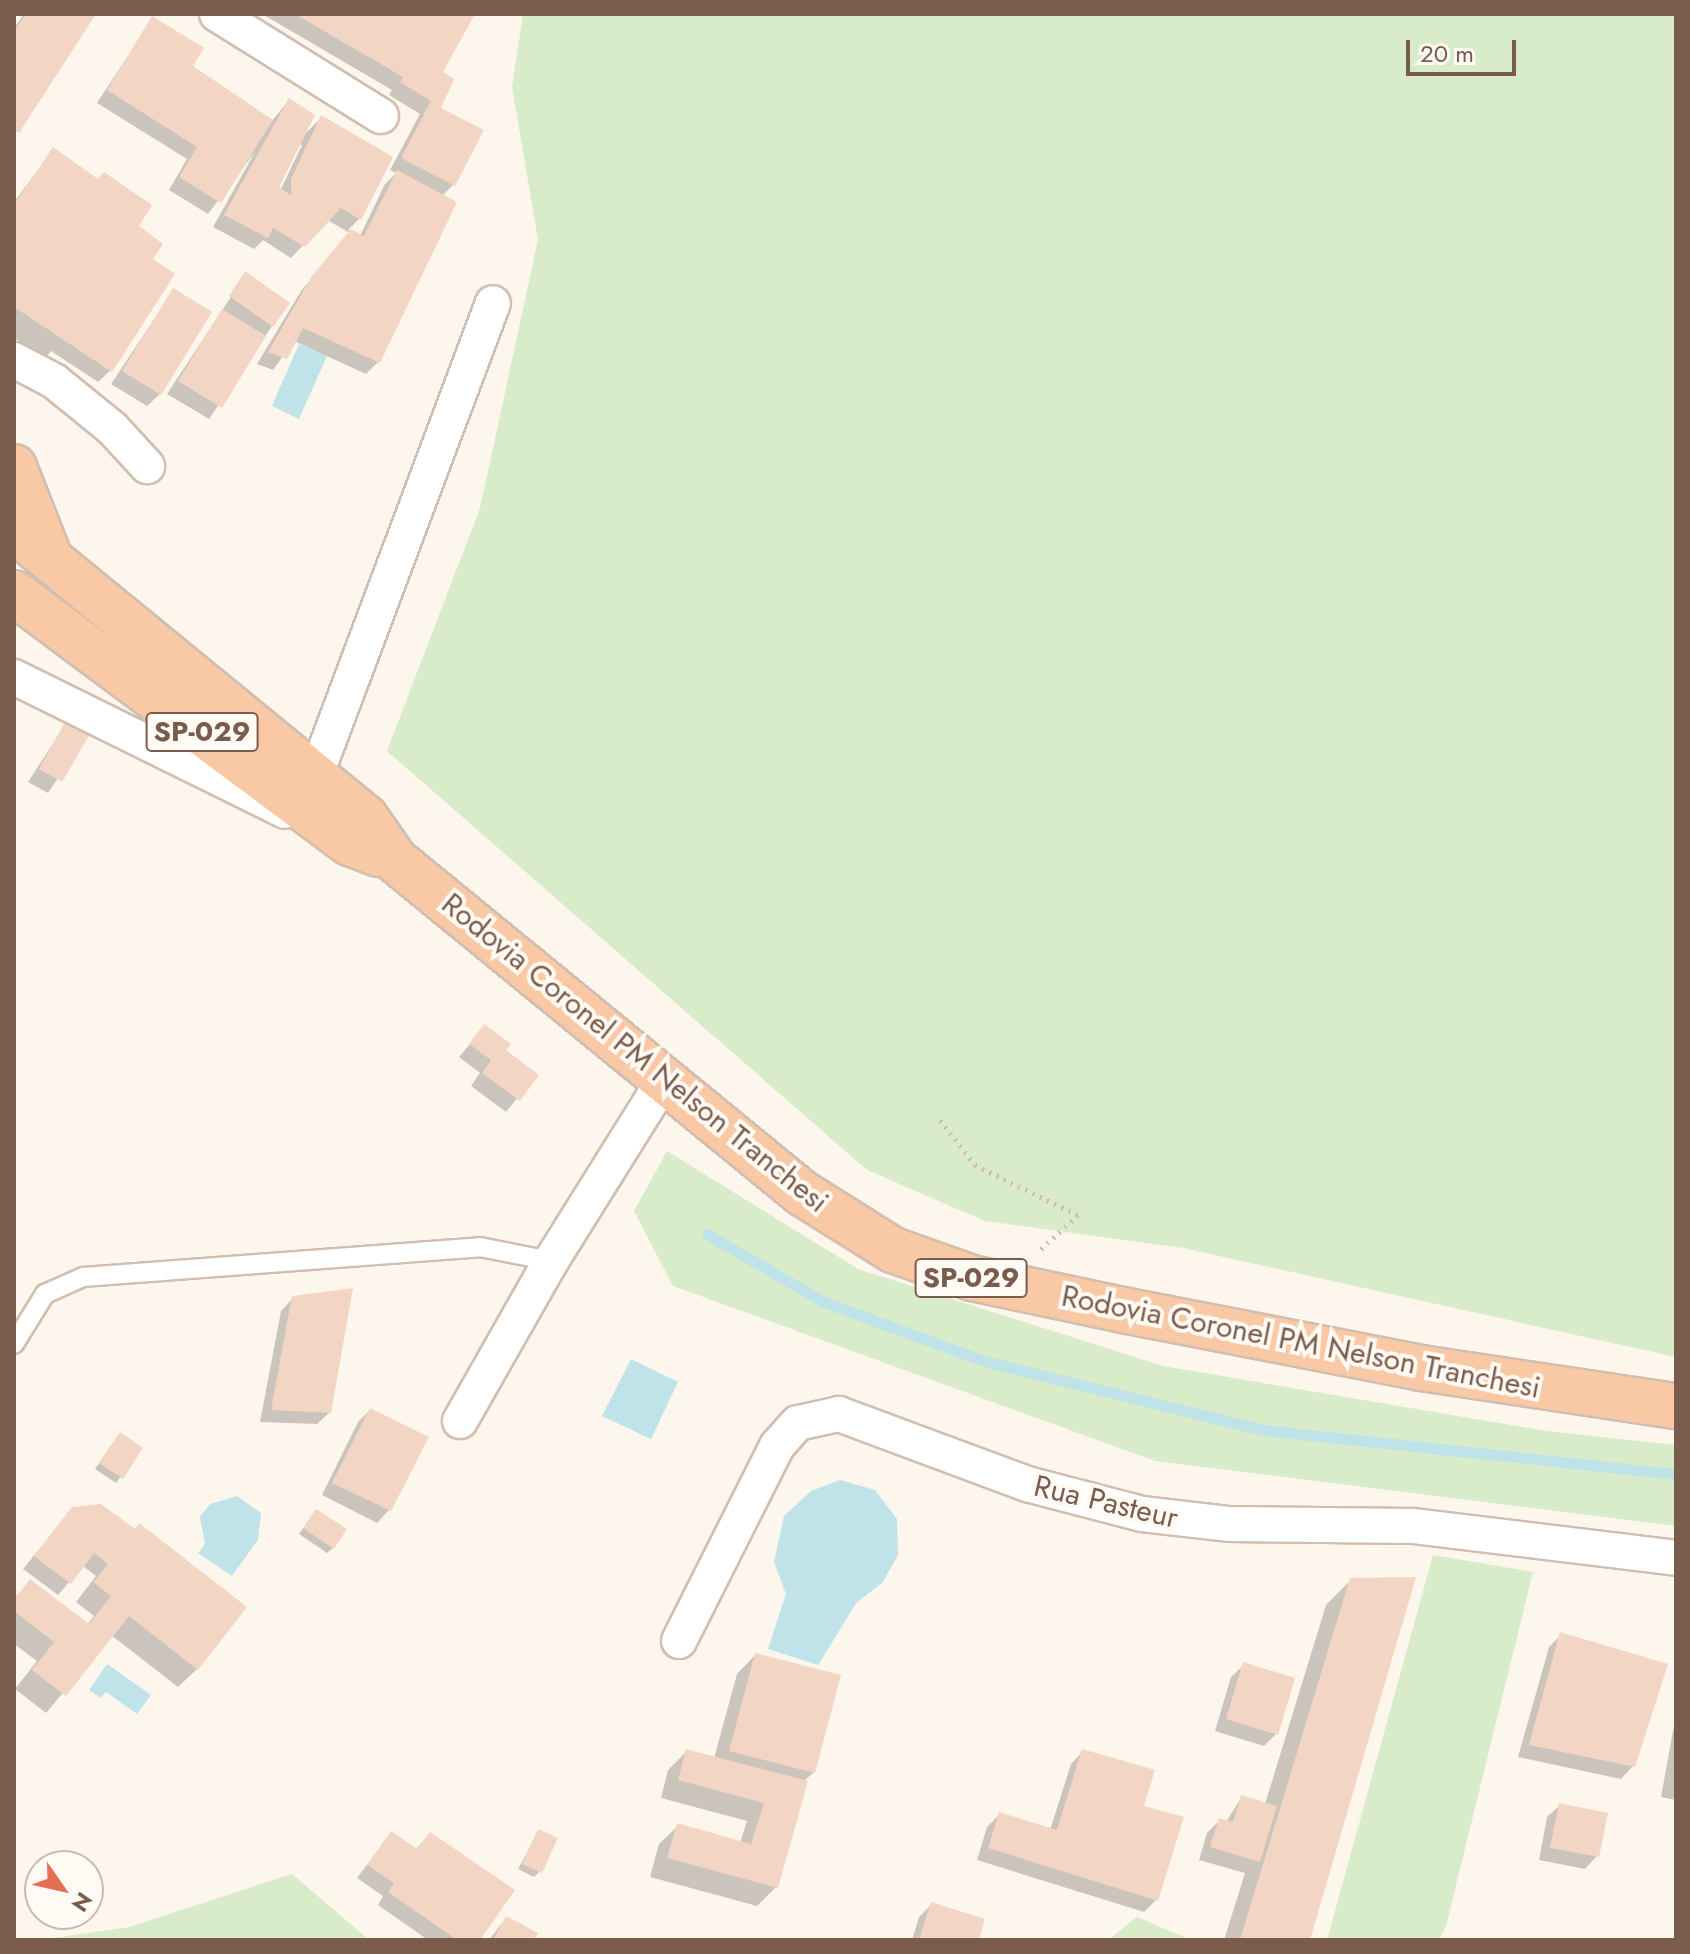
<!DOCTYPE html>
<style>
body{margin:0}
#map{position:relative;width:1690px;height:1954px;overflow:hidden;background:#fdf6ec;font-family:Jost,sans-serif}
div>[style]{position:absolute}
.green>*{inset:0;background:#d8ecc9}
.water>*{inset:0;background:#bfe3e8}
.shadow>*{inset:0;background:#0003}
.stream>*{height:11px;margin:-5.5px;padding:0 5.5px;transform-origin:5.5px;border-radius:5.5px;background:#bfe3e8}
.building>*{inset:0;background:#f3d5c3}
.path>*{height:5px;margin-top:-2.5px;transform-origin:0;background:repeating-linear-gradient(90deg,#d9b8a5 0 2px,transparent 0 8px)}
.roads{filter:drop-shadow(2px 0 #d1beb0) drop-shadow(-2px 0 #d1beb0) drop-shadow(0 2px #d1beb0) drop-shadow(0 -2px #d1beb0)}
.service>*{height:18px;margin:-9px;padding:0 9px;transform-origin:9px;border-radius:9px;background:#fff}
.minor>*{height:34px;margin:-17px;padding:0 17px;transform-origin:17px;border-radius:17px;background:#fff}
.trunk>*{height:44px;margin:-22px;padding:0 22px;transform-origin:22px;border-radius:22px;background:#f9c8a4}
span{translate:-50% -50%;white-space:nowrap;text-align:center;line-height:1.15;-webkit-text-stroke:8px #fffaf3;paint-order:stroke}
.shield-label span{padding:2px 6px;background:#fffaf3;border:2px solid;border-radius:6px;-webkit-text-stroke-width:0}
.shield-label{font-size:28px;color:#7a5c4d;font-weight:700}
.street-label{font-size:30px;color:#7a5c4d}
.frame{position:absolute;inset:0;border:16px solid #7a5c4d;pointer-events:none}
.north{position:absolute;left:24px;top:1850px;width:80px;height:80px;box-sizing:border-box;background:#fffaf3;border:2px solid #cabbb1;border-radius:50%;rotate:124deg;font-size:22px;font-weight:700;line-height:32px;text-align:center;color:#7a5c4d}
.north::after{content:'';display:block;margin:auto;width:28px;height:36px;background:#e76f51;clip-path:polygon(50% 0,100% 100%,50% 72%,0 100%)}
.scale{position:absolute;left:1406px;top:40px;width:110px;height:36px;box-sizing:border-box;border:4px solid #7a5c4d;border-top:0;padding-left:10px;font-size:24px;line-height:28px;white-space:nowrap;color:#7a5c4d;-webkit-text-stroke:6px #fffaf3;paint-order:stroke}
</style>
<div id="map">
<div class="green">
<div style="clip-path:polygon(523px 14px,1676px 14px,1676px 1357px,1183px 1248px,985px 1221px,867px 1170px,387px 751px,480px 508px,538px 240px,512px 87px)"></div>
<div style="clip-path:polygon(667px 1151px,858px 1269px,1163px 1366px,1546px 1431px,1676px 1445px,1676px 1526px,1155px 1461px,673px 1286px,634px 1211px)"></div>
<div style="clip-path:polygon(1433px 1555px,1533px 1572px,1446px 1926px,1439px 1940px,1327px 1940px)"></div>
<div style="clip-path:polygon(292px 1874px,369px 1940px,40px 1940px,129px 1927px)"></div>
<div style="clip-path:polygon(1137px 1917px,1191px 1940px,1108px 1940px)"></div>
</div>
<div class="water">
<div style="clip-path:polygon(299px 344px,327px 356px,299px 419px,272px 406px)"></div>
<div style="clip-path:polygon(631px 1359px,678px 1382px,651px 1439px,602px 1416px)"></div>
<div style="clip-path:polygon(840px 1480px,875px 1490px,897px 1519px,898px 1555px,882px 1583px,857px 1602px,818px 1665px,768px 1649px,786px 1594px,774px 1562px,784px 1516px,811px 1491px)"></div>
<div style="clip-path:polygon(237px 1496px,261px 1513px,258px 1540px,232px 1576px,198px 1553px,205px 1544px,200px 1517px,210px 1504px)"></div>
<div style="clip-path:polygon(107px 1664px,151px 1695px,137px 1714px,106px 1692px,101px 1698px,89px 1690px)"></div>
</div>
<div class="shadow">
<div style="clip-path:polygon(24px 14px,93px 14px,14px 135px,14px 28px)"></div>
<div style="clip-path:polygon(evenodd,262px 14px,473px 14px,440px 73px,438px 109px,453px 185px,442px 196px,378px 362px,366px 374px,294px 341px,273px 370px,257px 364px,301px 291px,350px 233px,327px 220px,291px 258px,263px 240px,254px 249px,213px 227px,255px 152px,208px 214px,169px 190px,187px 159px,97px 103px,152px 19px,190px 67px,272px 121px,289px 100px,303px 136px,321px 118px,359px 219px,348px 230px,360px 236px,385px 184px,396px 173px,390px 170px,420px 114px,389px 95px,392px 90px,262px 14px,298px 144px,302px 145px,280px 191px,276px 188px,298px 144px)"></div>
<div style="clip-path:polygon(53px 150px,150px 259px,111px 370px,98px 382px,51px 351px,45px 358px,14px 338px,14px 202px)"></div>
<div style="clip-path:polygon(246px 274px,272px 326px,209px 419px,167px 394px)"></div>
<div style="clip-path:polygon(173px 291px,160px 394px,147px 406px,111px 384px)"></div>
<div style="clip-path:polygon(71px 716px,91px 728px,48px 793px,28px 782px)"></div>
<div style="clip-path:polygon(485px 1026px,503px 1050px,536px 1076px,506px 1112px,471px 1086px,480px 1073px,459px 1057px)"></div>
<div style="clip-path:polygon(293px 1298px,330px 1412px,317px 1424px,260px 1422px,281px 1311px)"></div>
<div style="clip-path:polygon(370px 1410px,426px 1437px,389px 1510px,377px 1523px,322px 1495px,358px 1422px)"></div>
<div style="clip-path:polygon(115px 1440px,141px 1449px,116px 1483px,95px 1469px)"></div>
<div style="clip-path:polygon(72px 1509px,197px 1669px,178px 1687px,111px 1635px,46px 1713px,15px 1689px,37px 1661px,14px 1644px,14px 1598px,31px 1582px,87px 1625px,94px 1616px,76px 1602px,96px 1576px,83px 1566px,58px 1595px,23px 1569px)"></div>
<div style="clip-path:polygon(311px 1517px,333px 1548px,327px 1553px,299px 1534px)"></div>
<div style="clip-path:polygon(1351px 1580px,1308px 1940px,1224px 1940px,1245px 1873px,1199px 1860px,1207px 1833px,1219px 1821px,1226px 1822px,1241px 1798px,1265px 1804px,1326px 1605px)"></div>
<div style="clip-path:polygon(1561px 1635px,1633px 1766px,1621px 1779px,1518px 1757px,1549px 1647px)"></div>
<div style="clip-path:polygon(755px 1655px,814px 1772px,803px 1782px,776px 1887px,757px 1906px,650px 1877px,659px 1844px,678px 1826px,740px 1843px,747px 1821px,661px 1798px,668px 1770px,687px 1751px,714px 1758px,737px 1674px)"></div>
<div style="clip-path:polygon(1244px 1665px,1276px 1734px,1264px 1746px,1215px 1731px,1231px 1677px)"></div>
<div style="clip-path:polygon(1676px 1714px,1676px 1800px,1661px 1797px)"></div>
<div style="clip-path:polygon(1083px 1751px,1142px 1807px,1157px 1899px,1144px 1912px,977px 1860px,987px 1827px,999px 1815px,1050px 1830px,1071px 1764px)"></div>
<div style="clip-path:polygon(1560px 1805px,1597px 1856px,1585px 1869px,1539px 1860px,1547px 1817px)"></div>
<div style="clip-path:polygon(539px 1831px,540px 1871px,534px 1877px,518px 1869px)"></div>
<div style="clip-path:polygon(391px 1833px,415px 1850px,430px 1834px,478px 1940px,428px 1940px,378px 1905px,383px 1896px,357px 1878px)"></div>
<div style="clip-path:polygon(931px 1905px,976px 1940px,912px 1940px,919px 1917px)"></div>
<div style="clip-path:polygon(506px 1918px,531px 1940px,489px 1940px)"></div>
</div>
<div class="stream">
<div style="left:707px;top:1234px;width:135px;rotate:30.2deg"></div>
<div style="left:824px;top:1302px;width:171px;rotate:20.2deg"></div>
<div style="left:984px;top:1361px;width:287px;rotate:13.9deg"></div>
<div style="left:1263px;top:1430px;width:415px;rotate:6.1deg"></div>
</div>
<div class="building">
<div style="clip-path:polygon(26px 14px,96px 14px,19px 133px,14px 129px,14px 31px)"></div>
<div style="clip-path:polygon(295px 14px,475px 14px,443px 72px,454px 79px,441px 108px,484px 130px,455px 186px,401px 158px,431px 101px,400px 82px,403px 77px)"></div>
<div style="clip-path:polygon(152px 16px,204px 48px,193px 66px,273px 120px,221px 203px,179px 177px,197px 147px,107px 90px)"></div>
<div style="clip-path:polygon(289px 98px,315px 115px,279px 187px,291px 195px,291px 179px,321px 115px,393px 157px,361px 220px,341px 208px,305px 247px,273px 228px,268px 238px,224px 215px)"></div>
<div style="clip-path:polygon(53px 147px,98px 179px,104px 172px,152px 205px,139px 226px,163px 244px,153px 259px,175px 274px,112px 372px,14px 307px,14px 205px)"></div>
<div style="clip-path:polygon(397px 170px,457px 202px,380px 363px,303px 328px,287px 359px,268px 352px,312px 276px,351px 229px,364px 236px)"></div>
<div style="clip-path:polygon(245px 271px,290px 303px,273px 327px,229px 296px)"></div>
<div style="clip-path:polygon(173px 288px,212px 312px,161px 395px,122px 371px)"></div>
<div style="clip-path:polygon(222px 309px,266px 336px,222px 408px,178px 381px)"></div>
<div style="clip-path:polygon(70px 713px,94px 727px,62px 782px,39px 769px)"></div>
<div style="clip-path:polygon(484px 1024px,511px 1044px,506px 1050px,539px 1075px,520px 1101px,482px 1073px,491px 1060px,469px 1044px)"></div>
<div style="clip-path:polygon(353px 1288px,331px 1413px,271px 1410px,292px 1296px)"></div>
<div style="clip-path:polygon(370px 1408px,429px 1437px,391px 1511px,332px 1483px)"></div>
<div style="clip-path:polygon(120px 1432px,143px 1448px,123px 1479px,99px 1463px)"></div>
<div style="clip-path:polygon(101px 1504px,135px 1529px,139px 1523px,247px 1607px,198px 1670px,129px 1616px,66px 1696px,32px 1670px,54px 1642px,14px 1611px,14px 1600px,30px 1579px,89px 1624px,111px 1596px,93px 1582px,108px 1564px,94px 1553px,71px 1584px,34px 1556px,72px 1507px)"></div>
<div style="clip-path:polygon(316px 1509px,347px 1529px,334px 1549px,303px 1528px)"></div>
<div style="clip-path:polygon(1416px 1577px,1310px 1940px,1240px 1940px,1350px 1578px)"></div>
<div style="clip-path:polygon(1560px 1632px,1668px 1664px,1635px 1767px,1529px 1745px)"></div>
<div style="clip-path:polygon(755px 1653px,841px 1675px,815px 1773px,729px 1751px)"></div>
<div style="clip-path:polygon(1243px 1662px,1295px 1678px,1278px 1735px,1226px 1719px)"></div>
<div style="clip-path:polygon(686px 1749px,808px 1781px,778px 1888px,667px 1858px,677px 1823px,751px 1844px,764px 1803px,678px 1780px)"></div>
<div style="clip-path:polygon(1082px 1749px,1155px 1770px,1144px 1806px,1184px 1817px,1158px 1901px,988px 1848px,999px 1812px,1057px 1830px)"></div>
<div style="clip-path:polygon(1241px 1795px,1277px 1806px,1260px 1862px,1210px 1847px,1219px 1818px,1233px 1822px)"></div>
<div style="clip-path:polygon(1559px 1803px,1608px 1813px,1599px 1857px,1550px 1848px)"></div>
<div style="clip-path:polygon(538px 1829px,558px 1838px,542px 1873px,522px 1864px)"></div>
<div style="clip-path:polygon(391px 1831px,417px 1849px,430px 1832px,515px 1890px,480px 1940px,457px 1940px,388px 1892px,394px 1883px,367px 1865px)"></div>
<div style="clip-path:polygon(931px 1902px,985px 1919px,979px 1940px,919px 1940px)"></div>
<div style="clip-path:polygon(506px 1916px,538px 1933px,534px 1940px,493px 1940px)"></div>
</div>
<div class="path">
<div style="left:940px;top:1120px;width:57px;rotate:52.1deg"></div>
<div style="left:975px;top:1165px;width:114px;rotate:25.9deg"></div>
<div style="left:1078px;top:1215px;width:53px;rotate:137.3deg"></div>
</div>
<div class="roads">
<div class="service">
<div style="left:14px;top:1344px;width:59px;rotate:-58.2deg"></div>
<div style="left:45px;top:1294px;width:42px;rotate:-24.1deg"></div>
<div style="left:83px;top:1277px;width:398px;rotate:-4.3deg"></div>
<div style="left:480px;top:1247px;width:72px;rotate:11.2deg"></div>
</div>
<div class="minor">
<div style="left:217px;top:14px;width:193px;rotate:31.9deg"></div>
<div style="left:14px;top:360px;width:45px;rotate:27.7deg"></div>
<div style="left:54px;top:381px;width:75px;rotate:39deg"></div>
<div style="left:112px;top:428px;width:52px;rotate:47.4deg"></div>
<div style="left:14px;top:677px;width:302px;rotate:26.3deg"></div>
<div style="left:315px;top:777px;width:506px;rotate:-69.42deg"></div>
<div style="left:460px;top:1421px;width:184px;rotate:-60.4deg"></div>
<div style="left:551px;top:1261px;width:213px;rotate:-58deg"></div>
<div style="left:679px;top:1641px;width:218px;rotate:-63.3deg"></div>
<div style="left:777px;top:1446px;width:31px;rotate:-48deg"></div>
<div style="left:798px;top:1423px;width:42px;rotate:-12.4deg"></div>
<div style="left:839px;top:1414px;width:201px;rotate:20.4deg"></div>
<div style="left:1027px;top:1484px;width:119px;rotate:14.6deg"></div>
<div style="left:1142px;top:1514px;width:89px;rotate:6.5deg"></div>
<div style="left:1230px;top:1524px;width:183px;rotate:0.6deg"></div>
<div style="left:1413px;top:1526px;width:265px;rotate:6.9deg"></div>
</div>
<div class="trunk">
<div style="left:14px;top:467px;width:99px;rotate:68.6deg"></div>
<div style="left:14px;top:530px;width:453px;rotate:39.3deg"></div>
<div style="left:365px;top:817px;width:52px;rotate:55.1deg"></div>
<div style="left:395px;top:860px;width:526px;rotate:39.29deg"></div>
<div style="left:802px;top:1193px;width:107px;rotate:32.1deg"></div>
<div style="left:893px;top:1250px;width:84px;rotate:19.5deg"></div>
<div style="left:972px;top:1278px;width:154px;rotate:12deg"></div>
<div style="left:1123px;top:1310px;width:304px;rotate:11deg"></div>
<div style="left:1421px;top:1368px;width:258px;rotate:8.5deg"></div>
<div style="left:14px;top:593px;width:419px;rotate:36.7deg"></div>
<div style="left:350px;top:843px;width:31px;rotate:21deg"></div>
</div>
</div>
<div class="shield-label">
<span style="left:202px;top:732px">SP-029</span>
<span style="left:971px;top:1278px">SP-029</span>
</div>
<div class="street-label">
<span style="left:635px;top:1053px;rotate:39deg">Rodovia Coronel PM Nelson Tranchesi</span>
<span style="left:1301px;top:1342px;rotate:11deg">Rodovia Coronel PM Nelson Tranchesi</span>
<span style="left:1106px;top:1502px;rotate:13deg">Rua Pasteur</span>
</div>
<div class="frame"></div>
<div class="north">N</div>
<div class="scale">20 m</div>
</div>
